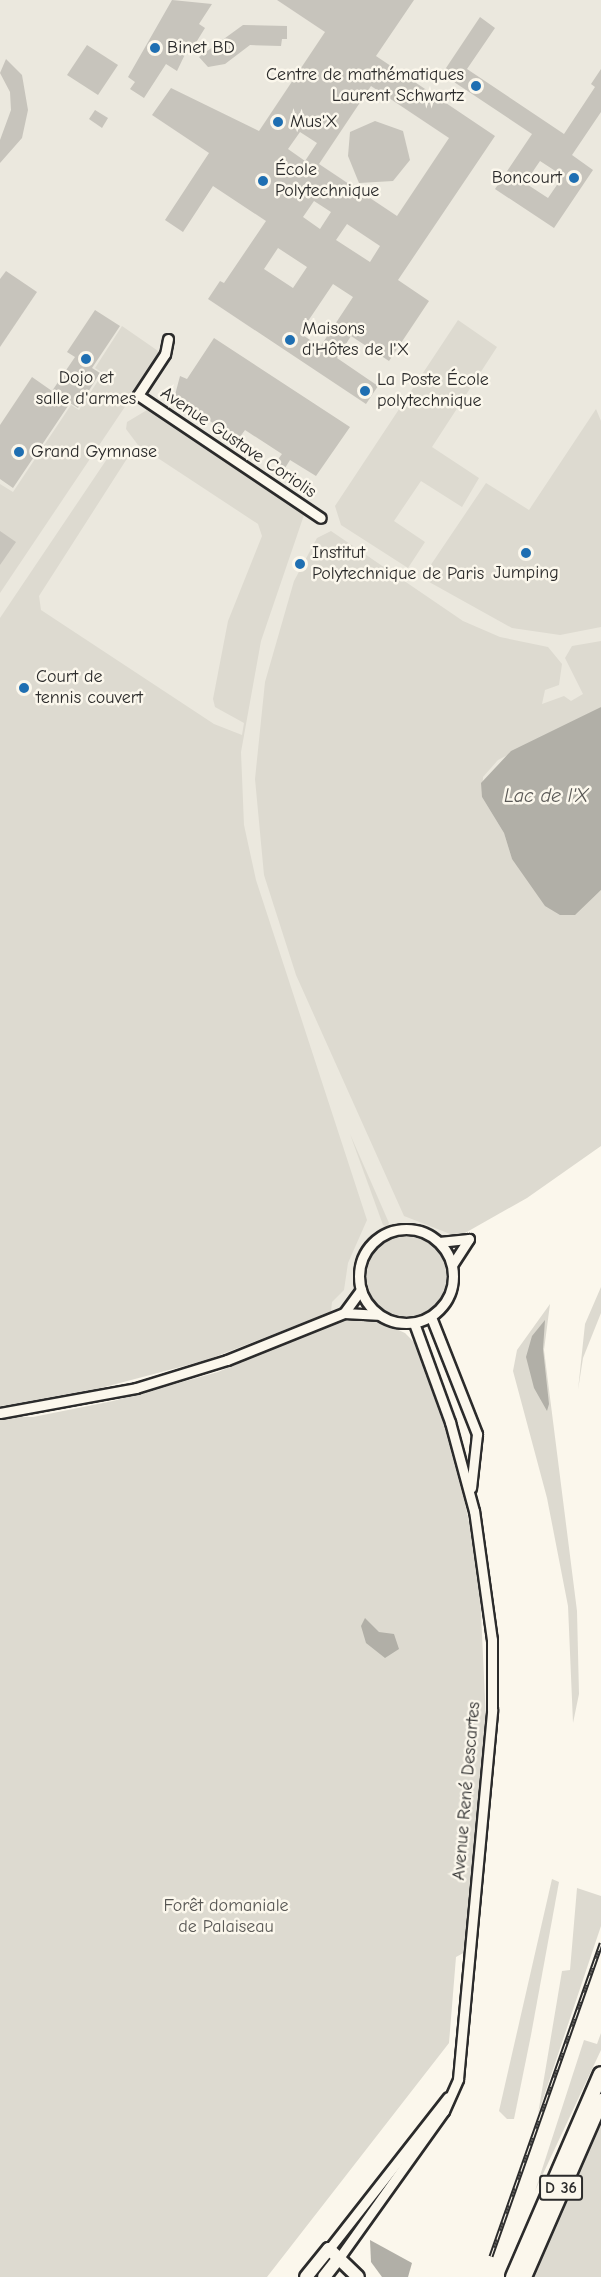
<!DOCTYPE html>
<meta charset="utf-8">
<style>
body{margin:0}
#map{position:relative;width:601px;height:2277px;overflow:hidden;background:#fbf7ec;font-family:"Comic Neue",sans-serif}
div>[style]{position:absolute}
.built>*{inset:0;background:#ebe8de}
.green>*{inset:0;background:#dddad0}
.round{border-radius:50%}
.water>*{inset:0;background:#b1afa7}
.building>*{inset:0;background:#c7c4bc}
.roads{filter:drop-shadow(2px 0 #2b2b2b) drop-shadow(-2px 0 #2b2b2b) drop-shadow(0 2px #2b2b2b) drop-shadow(0 -2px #2b2b2b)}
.street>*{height:9px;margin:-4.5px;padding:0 4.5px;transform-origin:4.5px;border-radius:4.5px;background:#fbf7ec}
.street>.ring{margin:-4.5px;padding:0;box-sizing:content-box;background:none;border:9px solid #fbf7ec;border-radius:50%}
.secondary>*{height:12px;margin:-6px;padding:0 6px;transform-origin:6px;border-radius:6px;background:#fbf7ec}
.primary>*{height:14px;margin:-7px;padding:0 7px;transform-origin:7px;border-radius:7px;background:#fbf7ec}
.rail>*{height:5px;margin-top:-2.5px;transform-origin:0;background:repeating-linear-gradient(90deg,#fbf7ec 0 9px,#2b2b2b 0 18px);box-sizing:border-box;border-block:2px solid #2b2b2b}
.dots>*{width:16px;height:16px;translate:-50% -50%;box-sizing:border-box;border:3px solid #fbf7ec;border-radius:50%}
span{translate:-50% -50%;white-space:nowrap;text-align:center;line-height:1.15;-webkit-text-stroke:5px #fbf7ec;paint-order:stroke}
.shield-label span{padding:2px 4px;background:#fbf7ec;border:2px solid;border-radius:4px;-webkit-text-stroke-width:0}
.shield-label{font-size:16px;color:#2b2b2b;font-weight:700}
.poi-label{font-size:18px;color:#2b2b2b}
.left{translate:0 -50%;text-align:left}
.right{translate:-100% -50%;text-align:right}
.street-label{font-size:18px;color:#2b2b2b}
.park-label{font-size:18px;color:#585754}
.water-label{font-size:20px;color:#5a5956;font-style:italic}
</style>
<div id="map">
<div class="built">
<div style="clip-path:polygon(0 0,601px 0,601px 1129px,458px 1237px,335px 1311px,130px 1377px,0 1398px)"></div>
</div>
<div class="green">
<div style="clip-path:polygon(458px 320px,497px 347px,432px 447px,479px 478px,462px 507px,421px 481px,394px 521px,425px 542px,408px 568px,341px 525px,335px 506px)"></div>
<div style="clip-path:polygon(122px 326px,161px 353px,0 593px,0 484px,13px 492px,71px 405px,79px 410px,103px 373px,95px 368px)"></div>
<div style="clip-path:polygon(596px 409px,601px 421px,601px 627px,560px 635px,512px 628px,422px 578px,486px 483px,529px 510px)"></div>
<div style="clip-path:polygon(147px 410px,304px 515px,261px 641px,241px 752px,244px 825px,256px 880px,367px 1220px,348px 1263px,344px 1290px,332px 1302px,331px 1312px,207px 1360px,59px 1399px,0 1406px,0 618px,115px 447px,130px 447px,128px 457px,39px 596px,41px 610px,214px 724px,242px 735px,244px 723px,215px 707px,213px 699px,228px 621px,262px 536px,258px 524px,138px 445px,126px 429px,127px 422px)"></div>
<div style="clip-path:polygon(331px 531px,463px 621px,500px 637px,548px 647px,562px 664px,559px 685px,545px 690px,542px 704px,564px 696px,571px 701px,583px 694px,565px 658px,572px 646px,601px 641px,601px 707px,498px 760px,483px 777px,482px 797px,504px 833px,512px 859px,574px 915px,601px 890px,601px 1146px,527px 1198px,458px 1237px,404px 1216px,296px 975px,264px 875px,255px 779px,265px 682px,294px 581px,317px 538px)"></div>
<div style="clip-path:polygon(350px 1134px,389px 1223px,387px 1227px,383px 1225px)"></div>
<div class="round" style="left:365px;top:1236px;width:82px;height:82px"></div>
<div style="clip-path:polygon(601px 1287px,601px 1313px,583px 1358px,578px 1390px,585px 1324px)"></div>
<div style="clip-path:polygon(550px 1304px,544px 1350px,577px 1611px,579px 1694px,573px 1723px,568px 1606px,547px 1498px,513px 1371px,517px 1350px)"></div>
<div style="clip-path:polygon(350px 1316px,367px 1316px,405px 1333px,417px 1345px,454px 1452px,479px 1569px,486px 1721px,467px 1951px,456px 1957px,449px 2043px,267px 2277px,0 2277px,0 1417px,33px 1417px,113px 1401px,218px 1372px)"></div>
<div style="clip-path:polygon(552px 1879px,559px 1882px,531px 2035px,514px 2119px,507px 2119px,499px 2111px)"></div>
<div style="clip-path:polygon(577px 1888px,601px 1896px,601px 1926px,538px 2114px,562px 1971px,570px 1970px)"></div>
<div style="clip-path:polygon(601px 2033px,601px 2050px,535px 2191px,584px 2040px,597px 2044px)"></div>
<div style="clip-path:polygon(601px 2123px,601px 2277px,532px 2277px,586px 2148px)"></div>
</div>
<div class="water">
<div style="clip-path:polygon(601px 707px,601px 890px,575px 915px,560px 915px,545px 906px,512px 859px,504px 833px,482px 797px,481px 783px,511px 751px)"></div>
<div style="clip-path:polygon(545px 1320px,543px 1349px,549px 1404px,547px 1411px,534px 1388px,526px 1357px,532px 1336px)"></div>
<div style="clip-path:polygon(365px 1618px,379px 1632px,394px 1634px,399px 1649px,385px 1658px,366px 1643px,361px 1626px)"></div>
<div style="clip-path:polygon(370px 2240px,412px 2263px,408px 2277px,382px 2277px,371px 2262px)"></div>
</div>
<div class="building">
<div style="clip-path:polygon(172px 0,212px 4px,199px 24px,205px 28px,192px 49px,189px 46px,177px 71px,166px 64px,144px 98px,130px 89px,135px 82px,128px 77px)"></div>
<div style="clip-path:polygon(evenodd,277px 0,414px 0,376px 56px,495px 136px,398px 280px,429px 301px,389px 361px,351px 336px,337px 358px,378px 386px,366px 404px,208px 299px,220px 281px,224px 283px,266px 221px,213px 186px,183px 232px,165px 220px,209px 153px,152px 115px,171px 88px,259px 131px,325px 32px,277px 0,371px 86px,449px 138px,397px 216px,319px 164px,371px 86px,277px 0,300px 132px,317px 143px,305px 161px,288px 149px,300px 132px,277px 0,314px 201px,331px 212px,320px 229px,303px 217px,314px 201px,277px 0,347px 224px,380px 246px,370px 262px,336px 240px,347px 224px,277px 0,278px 248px,307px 267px,293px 288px,264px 269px,278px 248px,277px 0,333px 284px,353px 297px,320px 347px,300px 333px,333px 284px)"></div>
<div style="clip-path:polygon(evenodd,480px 17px,495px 28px,467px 69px,564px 134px,595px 87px,591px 84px,601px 69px,601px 112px,572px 155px,593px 170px,554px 228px,495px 189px,532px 134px,442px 74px,480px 17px,540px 161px,563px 176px,548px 198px,525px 183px,540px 161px)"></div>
<div style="clip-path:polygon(243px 25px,287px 26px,287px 39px,282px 39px,281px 46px,250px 45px,225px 64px,208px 67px,199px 57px)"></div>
<div style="clip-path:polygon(87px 45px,118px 65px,98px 95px,67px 75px)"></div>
<div style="clip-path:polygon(6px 59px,22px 75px,28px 110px,22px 138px,0 163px,0 140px,11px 110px,10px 92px,0 73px)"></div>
<div style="clip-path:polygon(95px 110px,108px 118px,102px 128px,89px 119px)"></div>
<div style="clip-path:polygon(375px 121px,403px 131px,410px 160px,393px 181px,359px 183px,348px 156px,350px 132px)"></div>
<div style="clip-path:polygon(6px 271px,37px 292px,0 347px,0 279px)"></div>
<div style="clip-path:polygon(95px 310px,120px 326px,92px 368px,100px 373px,78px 408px,70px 403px,13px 488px,0 479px,0 425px,32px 377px,52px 391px,75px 357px,67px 352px)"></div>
<div style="clip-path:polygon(214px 338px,350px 427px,316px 476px,290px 460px,285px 468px,276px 462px,282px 454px,245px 430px,237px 441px,175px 395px,180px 376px,187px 379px)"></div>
<div style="clip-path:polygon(0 531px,16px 542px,0 565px)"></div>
</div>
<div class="roads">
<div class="street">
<div style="left:168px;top:339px;width:15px;rotate:101deg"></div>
<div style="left:165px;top:354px;width:49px;rotate:123.4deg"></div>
<div style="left:138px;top:395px;width:220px;rotate:33.9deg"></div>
<div class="ring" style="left:359px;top:1229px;width:85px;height:85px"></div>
<div style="left:439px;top:1242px;width:30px;rotate:-6deg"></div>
<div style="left:452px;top:1265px;width:31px;rotate:-57deg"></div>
<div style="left:344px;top:1313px;width:33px;rotate:3deg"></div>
<div style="left:431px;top:1317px;width:126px;rotate:68.5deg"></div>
<div style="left:477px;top:1434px;width:54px;rotate:96.3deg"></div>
<div style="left:0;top:1413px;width:138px;rotate:-10.4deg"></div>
<div style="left:136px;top:1388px;width:95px;rotate:-17.1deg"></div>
<div style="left:227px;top:1360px;width:126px;rotate:-21.9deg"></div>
<div style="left:344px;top:1313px;width:29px;rotate:-54deg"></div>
<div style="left:329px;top:2249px;width:193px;rotate:-51.9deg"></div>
<div style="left:339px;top:2258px;width:181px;rotate:-54.5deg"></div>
<div style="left:444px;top:2111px;width:35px;rotate:-66deg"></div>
<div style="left:458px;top:2079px;width:371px;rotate:-84.7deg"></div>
<div style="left:492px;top:1710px;width:70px;rotate:-90deg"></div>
<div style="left:492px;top:1640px;width:130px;rotate:-97.9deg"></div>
<div style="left:474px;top:1511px;width:92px;rotate:-105.1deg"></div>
<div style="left:450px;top:1422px;width:105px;rotate:-110deg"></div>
</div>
<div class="secondary">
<div style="left:306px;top:2277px;width:36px;rotate:-51deg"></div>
<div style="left:329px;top:2249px;width:40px;rotate:44deg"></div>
<div style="left:324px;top:2277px;width:24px;rotate:-52deg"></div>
</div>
<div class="primary">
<div style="left:513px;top:2277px;width:221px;rotate:-66.6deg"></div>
<div style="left:524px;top:2277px;width:192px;rotate:-66.4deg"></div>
</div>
</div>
<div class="rail">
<div style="left:491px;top:2256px;width:332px;rotate:-70.6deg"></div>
</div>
<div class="dots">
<div style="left:155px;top:48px;background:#1f6fb2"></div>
<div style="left:476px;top:86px;background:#1f6fb2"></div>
<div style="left:278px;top:122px;background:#1f6fb2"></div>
<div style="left:574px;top:178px;background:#1f6fb2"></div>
<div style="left:263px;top:181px;background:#1f6fb2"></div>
<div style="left:290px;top:340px;background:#1f6fb2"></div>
<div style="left:86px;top:359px;background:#1f6fb2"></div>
<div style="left:365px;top:391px;background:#1f6fb2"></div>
<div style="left:19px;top:452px;background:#1f6fb2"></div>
<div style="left:526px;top:553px;background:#1f6fb2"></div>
<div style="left:300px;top:564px;background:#1f6fb2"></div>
<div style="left:24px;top:688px;background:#1f6fb2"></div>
</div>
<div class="shield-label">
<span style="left:561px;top:2188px">D 36</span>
</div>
<div class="poi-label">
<span class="left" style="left:167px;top:48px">Binet BD</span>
<span class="right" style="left:464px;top:86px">Centre de mathématiques<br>Laurent Schwartz</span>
<span class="left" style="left:290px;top:122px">Mus'X</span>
<span class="left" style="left:275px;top:181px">École<br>Polytechnique</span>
<span class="right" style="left:562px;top:178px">Boncourt</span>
<span class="left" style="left:302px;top:340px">Maisons<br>d'Hôtes de l'X</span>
<span style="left:86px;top:389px">Dojo et<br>salle d'armes</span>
<span class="left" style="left:377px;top:391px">La Poste École<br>polytechnique</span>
<span class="left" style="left:31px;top:452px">Grand Gymnase</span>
<span class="left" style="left:312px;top:564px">Institut<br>Polytechnique de Paris</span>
<span style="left:526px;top:573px">Jumping</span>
<span class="left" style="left:36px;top:688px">Court de<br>tennis couvert</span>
</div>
<div class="street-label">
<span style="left:238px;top:443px;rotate:34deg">Avenue Gustave Coriolis</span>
<span style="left:467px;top:1791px;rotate:-85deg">Avenue René Descartes</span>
</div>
<div class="park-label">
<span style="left:226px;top:1917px">Forêt domaniale<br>de Palaiseau</span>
</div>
<div class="water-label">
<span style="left:546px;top:795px">Lac de l'X</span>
</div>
</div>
